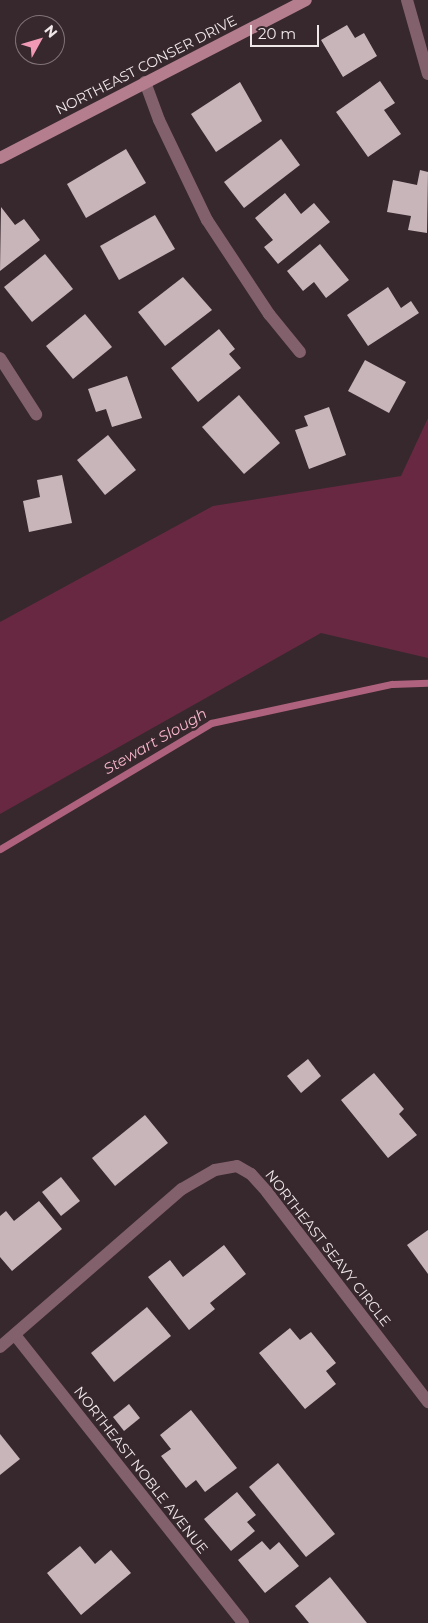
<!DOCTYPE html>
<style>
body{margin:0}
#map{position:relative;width:428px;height:1623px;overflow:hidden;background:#37282d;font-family:Montserrat,sans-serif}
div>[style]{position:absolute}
.green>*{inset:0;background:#682841}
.stream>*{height:7px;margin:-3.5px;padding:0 3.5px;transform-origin:3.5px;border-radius:3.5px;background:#af627d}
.building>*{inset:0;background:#c7b5ba}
.street>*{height:12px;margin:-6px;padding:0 6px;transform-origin:6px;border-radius:6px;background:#83616c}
.secondary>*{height:12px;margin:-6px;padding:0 6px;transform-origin:6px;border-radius:6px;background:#b47e8f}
span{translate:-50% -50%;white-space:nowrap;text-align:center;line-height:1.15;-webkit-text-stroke:5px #37282d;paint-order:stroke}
.street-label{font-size:14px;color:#f0e7e9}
.water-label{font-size:15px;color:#f8b6ca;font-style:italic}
.north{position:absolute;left:15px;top:15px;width:50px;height:50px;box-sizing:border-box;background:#37282d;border:1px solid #817478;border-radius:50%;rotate:51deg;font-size:14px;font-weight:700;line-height:20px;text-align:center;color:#f0e7e9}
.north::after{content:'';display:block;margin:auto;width:18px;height:22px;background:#f09ab6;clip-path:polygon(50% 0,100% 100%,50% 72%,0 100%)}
.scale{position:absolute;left:250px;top:25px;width:69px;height:22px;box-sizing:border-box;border:2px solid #f0e7e9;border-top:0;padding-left:6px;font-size:15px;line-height:18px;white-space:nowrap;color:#f0e7e9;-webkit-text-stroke:4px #37282d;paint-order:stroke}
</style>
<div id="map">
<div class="green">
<div style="clip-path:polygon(428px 418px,428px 658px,321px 633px,0 814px,0 622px,213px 506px,401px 476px)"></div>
</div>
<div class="stream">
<div style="left:0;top:849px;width:246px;rotate:-30.8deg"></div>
<div style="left:211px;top:723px;width:185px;rotate:-12.2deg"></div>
<div style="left:392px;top:684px;width:36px;rotate:-2deg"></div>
</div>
<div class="building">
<div style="clip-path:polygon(347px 25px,355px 38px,364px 33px,377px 56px,343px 77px,321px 40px)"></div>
<div style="clip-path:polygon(380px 81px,395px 103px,384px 110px,401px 134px,368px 157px,336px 112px)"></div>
<div style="clip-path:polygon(240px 82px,262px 121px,216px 152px,191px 114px)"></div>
<div style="clip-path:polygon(281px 139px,300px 165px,244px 208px,224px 182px)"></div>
<div style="clip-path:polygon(126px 149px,146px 183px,86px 218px,67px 184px)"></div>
<div style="clip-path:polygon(420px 170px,428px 172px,427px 233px,408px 230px,411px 216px,387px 212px,393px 180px,417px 185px)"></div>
<div style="clip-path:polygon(285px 193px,301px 214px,314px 203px,330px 222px,278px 264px,264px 247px,273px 240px,255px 218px)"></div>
<div style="clip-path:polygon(1px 207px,15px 225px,24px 219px,40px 240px,0 271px)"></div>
<div style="clip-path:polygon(155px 215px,175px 249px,119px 280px,100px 246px)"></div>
<div style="clip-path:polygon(320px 244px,349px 280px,326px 298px,314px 282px,303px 291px,287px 271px)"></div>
<div style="clip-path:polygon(45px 254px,73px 289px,32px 322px,4px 287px)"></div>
<div style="clip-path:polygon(183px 277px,212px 310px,165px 346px,138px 312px)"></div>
<div style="clip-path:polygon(388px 287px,401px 308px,411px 301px,419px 313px,368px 346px,347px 315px)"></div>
<div style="clip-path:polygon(85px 314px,112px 347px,73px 379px,46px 346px)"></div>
<div style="clip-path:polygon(219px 329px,235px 349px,229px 354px,241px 368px,198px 402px,171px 368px)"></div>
<div style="clip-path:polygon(365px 360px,406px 382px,389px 413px,348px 391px)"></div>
<div style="clip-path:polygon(127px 376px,142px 418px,112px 427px,106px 409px,96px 412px,88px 389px)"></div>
<div style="clip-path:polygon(239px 395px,280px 443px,244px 474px,202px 427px)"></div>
<div style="clip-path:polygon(329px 407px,346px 455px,309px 469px,295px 430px,308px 426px,304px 416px)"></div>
<div style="clip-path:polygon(108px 435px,136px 470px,105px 495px,77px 460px)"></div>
<div style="clip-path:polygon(62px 475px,72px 523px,29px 532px,23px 501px,40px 497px,37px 480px)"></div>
<div style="clip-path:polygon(308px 1059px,321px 1076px,301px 1093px,287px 1076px)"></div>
<div style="clip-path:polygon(374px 1073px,404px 1109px,399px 1114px,417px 1135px,388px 1158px,341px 1100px)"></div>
<div style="clip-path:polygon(145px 1115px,168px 1143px,115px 1186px,92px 1158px)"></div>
<div style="clip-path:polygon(61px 1177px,80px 1201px,61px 1216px,42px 1192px)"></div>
<div style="clip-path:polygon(39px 1201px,62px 1229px,12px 1271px,0 1257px,0 1216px,6px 1211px,14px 1221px)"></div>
<div style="clip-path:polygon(428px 1230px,428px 1274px,407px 1245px)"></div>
<div style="clip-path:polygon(224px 1245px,246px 1274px,210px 1303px,215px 1309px,189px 1330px,148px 1277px,170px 1260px,183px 1277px)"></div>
<div style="clip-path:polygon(147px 1307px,171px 1336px,114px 1382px,91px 1353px)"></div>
<div style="clip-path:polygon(290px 1328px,300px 1340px,311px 1332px,336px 1363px,326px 1371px,336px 1384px,305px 1409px,259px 1353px)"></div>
<div style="clip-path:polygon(129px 1404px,140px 1418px,124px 1431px,113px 1417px)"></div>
<div style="clip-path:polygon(191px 1410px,237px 1468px,205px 1492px,196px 1480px,186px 1488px,161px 1456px,171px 1449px,160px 1435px)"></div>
<div style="clip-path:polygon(0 1434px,20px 1459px,0 1475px)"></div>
<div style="clip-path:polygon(278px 1463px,335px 1534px,306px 1557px,249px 1487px)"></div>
<div style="clip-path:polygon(237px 1492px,256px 1515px,247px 1522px,255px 1531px,231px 1551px,204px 1519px)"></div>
<div style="clip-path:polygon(262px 1541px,270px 1550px,279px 1542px,299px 1566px,265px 1593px,238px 1560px)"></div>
<div style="clip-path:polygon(80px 1546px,95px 1564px,111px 1550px,131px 1573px,81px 1615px,47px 1573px)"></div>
<div style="clip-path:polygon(330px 1577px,367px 1623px,309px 1623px,295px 1606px)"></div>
</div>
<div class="street">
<div style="left:407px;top:0;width:77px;rotate:74.2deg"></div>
<div style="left:145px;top:82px;width:40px;rotate:69.8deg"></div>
<div style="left:159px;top:120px;width:111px;rotate:64.4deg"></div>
<div style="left:207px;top:220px;width:113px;rotate:56.6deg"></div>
<div style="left:269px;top:314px;width:49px;rotate:50.8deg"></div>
<div style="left:0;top:358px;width:67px;rotate:57.3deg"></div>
<div style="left:15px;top:1335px;width:367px;rotate:51.6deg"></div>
<div style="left:0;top:1347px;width:241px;rotate:-41deg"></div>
<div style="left:182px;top:1189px;width:38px;rotate:-30deg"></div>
<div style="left:215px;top:1170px;width:22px;rotate:-10deg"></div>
<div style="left:237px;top:1166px;width:16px;rotate:30deg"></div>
<div style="left:251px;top:1174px;width:24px;rotate:48deg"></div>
<div style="left:267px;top:1192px;width:265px;rotate:52.5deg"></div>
</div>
<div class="secondary">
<div style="left:0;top:158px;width:344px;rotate:-27.3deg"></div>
</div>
<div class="street-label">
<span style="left:146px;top:65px;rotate:-27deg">NORTHEAST CONSER DRIVE</span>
<span style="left:328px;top:1248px;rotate:52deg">NORTHEAST SEAVY CIRCLE</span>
<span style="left:141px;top:1470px;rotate:52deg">NORTHEAST NOBLE AVENUE</span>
</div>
<div class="water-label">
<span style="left:155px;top:741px;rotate:-30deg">Stewart Slough</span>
</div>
<div class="north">N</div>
<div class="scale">20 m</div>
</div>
